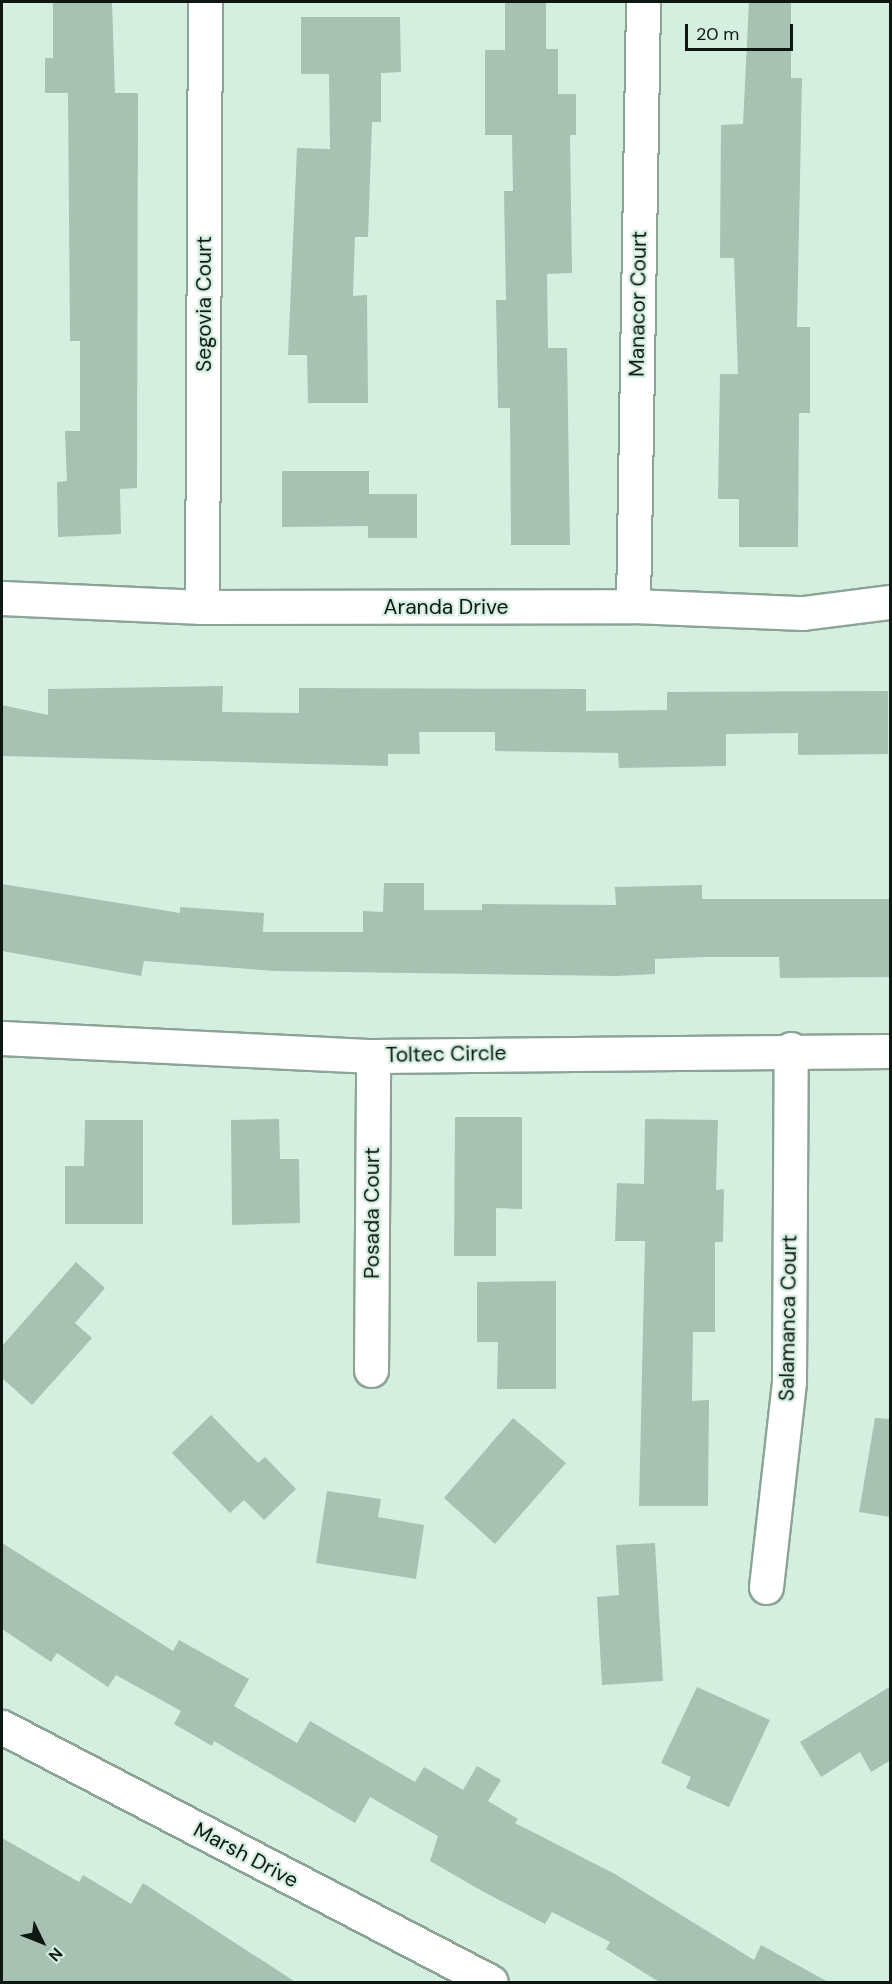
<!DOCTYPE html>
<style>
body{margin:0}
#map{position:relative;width:892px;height:1984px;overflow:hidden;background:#d4efe0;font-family:"DM Sans",sans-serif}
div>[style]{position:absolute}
.building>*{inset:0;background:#a7c1b2}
.roads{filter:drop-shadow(2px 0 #8ba496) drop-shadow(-2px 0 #8ba496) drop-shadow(0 2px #8ba496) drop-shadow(0 -2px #8ba496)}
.minor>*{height:33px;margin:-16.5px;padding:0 16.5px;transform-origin:16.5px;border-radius:16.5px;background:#fff}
span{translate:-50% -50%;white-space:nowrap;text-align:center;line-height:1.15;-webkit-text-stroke:4.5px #d4efe0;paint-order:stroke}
.street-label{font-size:21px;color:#0e1712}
.frame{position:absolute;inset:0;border:3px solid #0e1712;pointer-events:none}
.north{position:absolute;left:12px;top:1912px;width:60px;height:60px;-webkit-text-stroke:4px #d4efe0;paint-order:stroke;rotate:133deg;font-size:16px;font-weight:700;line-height:24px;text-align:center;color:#0e1712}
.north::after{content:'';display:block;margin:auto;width:21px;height:27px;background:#0e1712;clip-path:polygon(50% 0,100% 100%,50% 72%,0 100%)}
.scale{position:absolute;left:685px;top:24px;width:108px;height:27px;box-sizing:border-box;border:3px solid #0e1712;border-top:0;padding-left:8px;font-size:18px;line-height:21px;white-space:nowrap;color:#0e1712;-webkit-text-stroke:4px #d4efe0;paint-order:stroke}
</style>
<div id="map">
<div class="building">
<div style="clip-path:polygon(53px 2px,112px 2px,115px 93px,138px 93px,137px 488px,120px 489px,121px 534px,58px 537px,57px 482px,67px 481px,65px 431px,80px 431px,80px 341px,70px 341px,68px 93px,45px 93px,45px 58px,53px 58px)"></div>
<div style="clip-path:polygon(505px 2px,546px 2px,546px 49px,558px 49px,558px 94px,576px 94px,576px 135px,570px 135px,572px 273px,547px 274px,548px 348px,567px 348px,570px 545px,511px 545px,510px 408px,498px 408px,496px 300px,506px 300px,504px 191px,513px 191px,512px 135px,485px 135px,485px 50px,505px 50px)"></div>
<div style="clip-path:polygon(749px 2px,791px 2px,791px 78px,802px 78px,797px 327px,810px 327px,810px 413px,799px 413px,798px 547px,739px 547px,739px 499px,718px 499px,720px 374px,738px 374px,734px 258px,720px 258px,721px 125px,743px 124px)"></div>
<div style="clip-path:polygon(301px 17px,400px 17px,401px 72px,381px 73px,381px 122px,372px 122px,368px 237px,355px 237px,353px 296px,367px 295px,368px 403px,308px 403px,307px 355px,288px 355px,297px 148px,330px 149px,329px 74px,301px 74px)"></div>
<div style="clip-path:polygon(282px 471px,369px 471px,369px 494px,417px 494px,417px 538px,368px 538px,368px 526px,282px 527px)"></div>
<div style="clip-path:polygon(223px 686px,222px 712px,299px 713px,299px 688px,586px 689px,586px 711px,667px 710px,667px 692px,888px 691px,888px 754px,798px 755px,798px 733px,726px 734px,726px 766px,619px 768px,618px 753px,495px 751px,495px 732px,419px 732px,420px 754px,388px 754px,388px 766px,2px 756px,2px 705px,48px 715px,48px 689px)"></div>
<div style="clip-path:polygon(384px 883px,424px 883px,424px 910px,482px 910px,482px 904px,616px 905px,615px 887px,702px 885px,702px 899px,891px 899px,891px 977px,780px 978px,779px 957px,704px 957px,655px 959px,655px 974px,617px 976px,275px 971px,144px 961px,141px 976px,2px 951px,2px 884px,180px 913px,180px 907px,264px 913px,263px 932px,363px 932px,363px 911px,383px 912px)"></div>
<div style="clip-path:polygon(455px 1117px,522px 1117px,522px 1209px,496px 1208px,496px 1256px,454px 1256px)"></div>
<div style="clip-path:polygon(279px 1119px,280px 1159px,299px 1159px,300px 1223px,232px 1225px,231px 1120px)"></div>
<div style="clip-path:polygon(645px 1119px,718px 1120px,716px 1190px,724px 1189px,723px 1242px,715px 1242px,715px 1332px,693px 1332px,692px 1401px,709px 1400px,708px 1506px,639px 1506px,645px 1241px,615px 1241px,617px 1183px,644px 1184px)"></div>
<div style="clip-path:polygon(85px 1120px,143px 1120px,143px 1224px,65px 1224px,65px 1166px,84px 1166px)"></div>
<div style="clip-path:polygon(76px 1262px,105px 1288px,75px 1323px,92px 1338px,32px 1405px,2px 1378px,2px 1346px)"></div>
<div style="clip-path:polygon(556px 1281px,556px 1389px,497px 1389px,498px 1342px,477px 1342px,477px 1282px)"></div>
<div style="clip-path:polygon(211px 1415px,258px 1463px,265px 1457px,296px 1489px,264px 1520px,244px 1500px,230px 1513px,172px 1453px)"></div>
<div style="clip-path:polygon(513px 1418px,566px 1463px,495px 1544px,444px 1498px)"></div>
<div style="clip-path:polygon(875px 1418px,891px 1419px,891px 1517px,859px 1512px)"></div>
<div style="clip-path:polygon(327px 1491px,381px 1499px,378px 1517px,424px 1525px,416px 1579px,316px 1563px)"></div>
<div style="clip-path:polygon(2px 1543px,173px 1651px,179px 1640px,249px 1679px,234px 1706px,297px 1743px,310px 1721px,415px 1782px,424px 1767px,463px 1790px,477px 1766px,501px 1780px,488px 1801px,518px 1819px,515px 1823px,615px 1874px,754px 1960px,761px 1945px,830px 1983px,661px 1983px,606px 1949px,610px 1942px,552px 1912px,545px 1924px,482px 1891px,430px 1861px,438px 1836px,370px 1797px,355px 1823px,214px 1741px,212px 1746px,174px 1724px,181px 1711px,116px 1675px,108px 1687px,57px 1653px,51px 1662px,2px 1629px)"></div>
<div style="clip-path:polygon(655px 1543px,663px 1681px,602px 1685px,597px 1597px,619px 1595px,616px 1545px)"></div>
<div style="clip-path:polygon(891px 1686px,891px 1760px,871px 1772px,860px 1752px,821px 1777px,800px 1742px)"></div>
<div style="clip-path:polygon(697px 1687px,770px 1720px,729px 1807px,686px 1788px,691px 1777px,661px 1763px)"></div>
<div style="clip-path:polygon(2px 1838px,79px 1882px,83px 1875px,131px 1904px,143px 1883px,297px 1983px,2px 1983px)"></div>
</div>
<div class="roads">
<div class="minor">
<div style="left:2px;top:598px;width:200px;rotate:2.6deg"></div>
<div style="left:202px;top:607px;width:431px;rotate:-0.1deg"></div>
<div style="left:633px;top:606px;width:170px;rotate:2.4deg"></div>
<div style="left:803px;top:613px;width:88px;rotate:-7.2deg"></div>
<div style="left:633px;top:606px;width:604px;rotate:-89.05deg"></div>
<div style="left:202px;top:607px;width:605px;rotate:-89.72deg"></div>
<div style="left:2px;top:1038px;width:371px;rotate:2.8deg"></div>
<div style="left:373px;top:1056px;width:517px;rotate:-0.55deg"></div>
<div style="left:371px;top:1370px;width:314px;rotate:-89.6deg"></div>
<div style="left:766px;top:1587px;width:207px;rotate:-83.6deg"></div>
<div style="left:789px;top:1381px;width:332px;rotate:-89.7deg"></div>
<div style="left:2px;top:1727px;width:551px;rotate:27.54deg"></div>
</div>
</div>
<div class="street-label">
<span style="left:204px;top:304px;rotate:-90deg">Segovia Court</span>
<span style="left:638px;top:304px;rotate:-89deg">Manacor Court</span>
<span style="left:446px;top:607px">Aranda Drive</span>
<span style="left:446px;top:1054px;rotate:-1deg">Toltec Circle</span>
<span style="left:372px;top:1213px;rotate:-90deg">Posada Court</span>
<span style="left:788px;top:1318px;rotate:-89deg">Salamanca Court</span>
<span style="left:246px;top:1855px;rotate:28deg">Marsh Drive</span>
</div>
<div class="frame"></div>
<div class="north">N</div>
<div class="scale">20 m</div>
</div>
